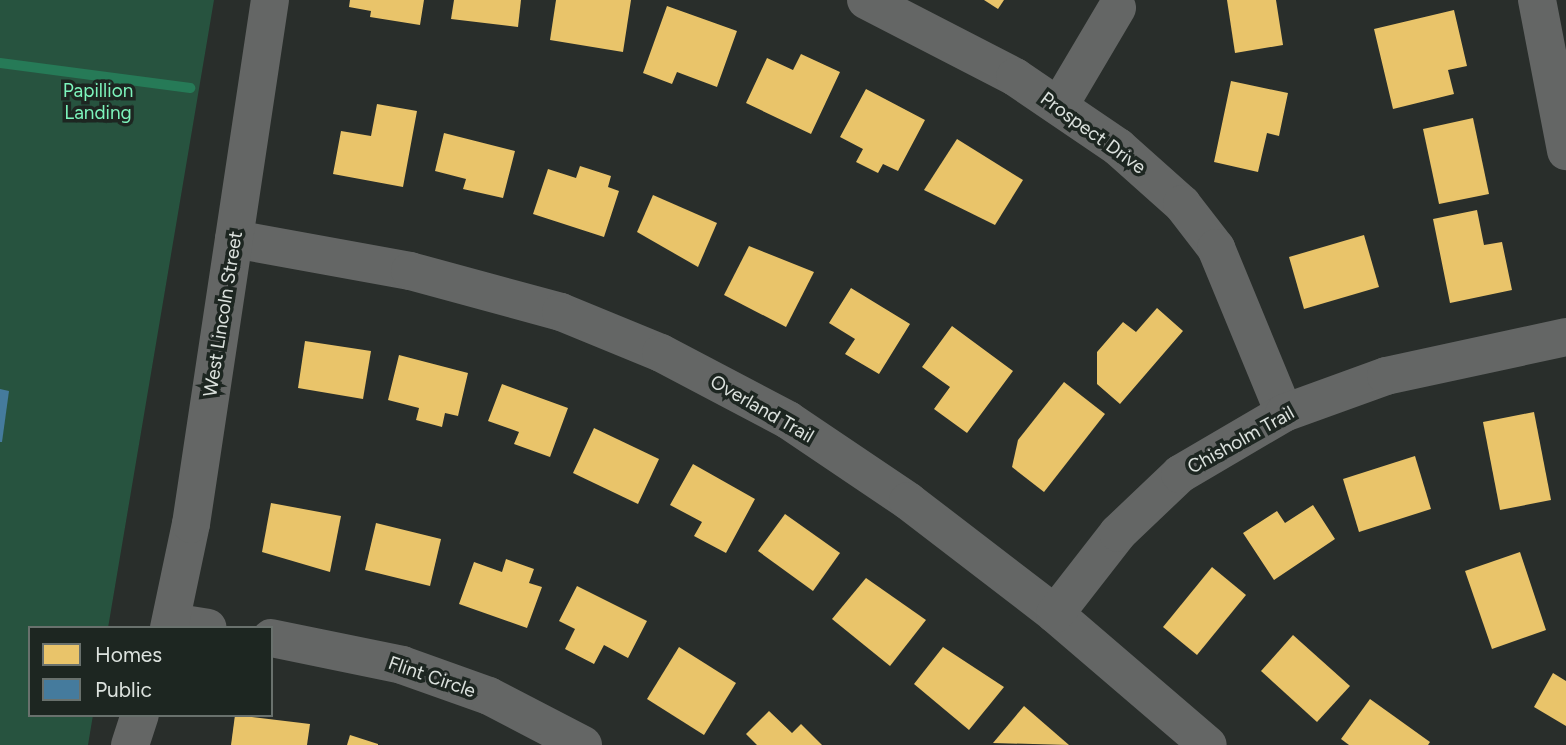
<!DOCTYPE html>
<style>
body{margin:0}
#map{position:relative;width:1566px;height:745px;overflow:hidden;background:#292e2b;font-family:Figtree,sans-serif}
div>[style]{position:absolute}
.green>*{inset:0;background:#27533f}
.homes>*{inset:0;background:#e9c46a}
.public>*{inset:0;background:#457b9d}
.stream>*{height:10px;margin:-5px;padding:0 5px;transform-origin:5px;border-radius:5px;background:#267a57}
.minor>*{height:38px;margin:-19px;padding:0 19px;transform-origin:19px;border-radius:19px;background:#646665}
span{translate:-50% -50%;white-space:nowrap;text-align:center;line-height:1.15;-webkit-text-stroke:7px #1d2621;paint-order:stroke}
.park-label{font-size:19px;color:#7df4bc}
.street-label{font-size:19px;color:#dce2de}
.legend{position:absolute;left:28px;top:626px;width:245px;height:91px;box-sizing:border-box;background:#1d2621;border:2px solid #69716d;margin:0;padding:9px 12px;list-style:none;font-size:21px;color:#dce2de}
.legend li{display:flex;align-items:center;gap:14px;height:35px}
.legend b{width:35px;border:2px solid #69716d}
</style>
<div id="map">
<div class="green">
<div style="clip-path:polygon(0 0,214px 0,108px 628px,30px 628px,30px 715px,93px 715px,88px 745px,0 745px)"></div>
</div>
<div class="homes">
<div style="clip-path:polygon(350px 0,424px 0,420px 25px,370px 17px,371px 11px,349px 7px)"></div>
<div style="clip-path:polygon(454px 0,521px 0,518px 27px,451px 19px)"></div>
<div style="clip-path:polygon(556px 0,631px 0,623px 52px,550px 40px)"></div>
<div style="clip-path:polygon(984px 0,1004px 0,998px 9px)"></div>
<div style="clip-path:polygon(1227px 0,1276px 0,1283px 45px,1235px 53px)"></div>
<div style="clip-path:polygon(667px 6px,737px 31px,717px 87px,677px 72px,672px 84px,643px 73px)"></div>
<div style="clip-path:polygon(1454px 10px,1467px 66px,1448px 70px,1454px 94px,1393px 109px,1374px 29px)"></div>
<div style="clip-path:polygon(801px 54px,840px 72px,811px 134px,746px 103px,767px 58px,793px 70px)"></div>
<div style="clip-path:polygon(1231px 81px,1288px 93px,1279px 136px,1267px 133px,1258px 172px,1214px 162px)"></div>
<div style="clip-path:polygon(866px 89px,925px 120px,898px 171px,883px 164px,878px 173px,856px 162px,863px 149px,840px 137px)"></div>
<div style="clip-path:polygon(377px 104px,417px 111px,403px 187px,333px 174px,341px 131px,371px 136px)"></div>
<div style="clip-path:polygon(1473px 118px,1489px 194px,1439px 204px,1423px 129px)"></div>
<div style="clip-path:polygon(444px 133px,515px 151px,503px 198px,463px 189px,466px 179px,435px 171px)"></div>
<div style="clip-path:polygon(957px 139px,1023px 180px,995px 225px,924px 190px)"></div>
<div style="clip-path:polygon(580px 166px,611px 176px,608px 187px,619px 191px,604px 237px,533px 214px,548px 169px,576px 178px)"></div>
<div style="clip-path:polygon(653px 195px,717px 223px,698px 267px,637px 232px)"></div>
<div style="clip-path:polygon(1477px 210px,1484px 245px,1502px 242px,1512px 290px,1450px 303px,1433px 219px)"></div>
<div style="clip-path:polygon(1364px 235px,1379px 287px,1304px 309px,1289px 257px)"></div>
<div style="clip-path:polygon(749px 246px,814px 272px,786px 327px,724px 295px)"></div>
<div style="clip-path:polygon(851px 288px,910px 324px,879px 374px,845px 354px,855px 339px,829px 323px)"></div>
<div style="clip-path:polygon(1157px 308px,1183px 331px,1120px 404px,1097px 384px,1097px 352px,1123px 322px,1136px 332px)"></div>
<div style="clip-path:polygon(952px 326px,1013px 371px,967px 433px,934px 409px,950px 387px,922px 367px)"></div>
<div style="clip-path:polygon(305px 341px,371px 351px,363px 399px,298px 388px)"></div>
<div style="clip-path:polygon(399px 355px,468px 373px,458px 416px,445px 413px,442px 427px,416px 420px,419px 408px,388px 400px)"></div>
<div style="clip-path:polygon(1064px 382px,1105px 414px,1044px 492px,1012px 467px,1018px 440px)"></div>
<div style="clip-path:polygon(502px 384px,568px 408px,550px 457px,514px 444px,519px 432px,488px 421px)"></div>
<div style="clip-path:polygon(1534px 412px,1551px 500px,1500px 510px,1483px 422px)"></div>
<div style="clip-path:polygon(594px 428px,659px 459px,638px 504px,573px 473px)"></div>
<div style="clip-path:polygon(1415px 456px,1431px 509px,1359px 532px,1343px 479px)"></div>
<div style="clip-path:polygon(693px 464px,755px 499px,726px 553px,694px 536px,702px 522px,670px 505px)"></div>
<div style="clip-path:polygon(271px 503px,341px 516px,330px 572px,262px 552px)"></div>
<div style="clip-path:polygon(1313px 505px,1335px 539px,1274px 580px,1243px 533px,1277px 511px,1285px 523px)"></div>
<div style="clip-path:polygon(785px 514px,840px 553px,813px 591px,758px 551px)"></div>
<div style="clip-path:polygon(376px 523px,441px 539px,430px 586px,365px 570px)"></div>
<div style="clip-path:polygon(1520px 552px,1546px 630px,1492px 649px,1465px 571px)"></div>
<div style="clip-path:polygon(506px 559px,534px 569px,529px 583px,542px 587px,527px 628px,459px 604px,474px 562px,502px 572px)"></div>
<div style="clip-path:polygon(1212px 567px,1246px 595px,1197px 655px,1163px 627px)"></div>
<div style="clip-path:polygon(866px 578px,926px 620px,890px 666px,832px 619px)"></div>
<div style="clip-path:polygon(577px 586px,647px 621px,628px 658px,604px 645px,594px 664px,565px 649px,575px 629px,559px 621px)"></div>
<div style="clip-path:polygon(1293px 635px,1350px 686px,1317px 722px,1261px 671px)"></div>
<div style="clip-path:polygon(679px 647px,736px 683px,704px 735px,647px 699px)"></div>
<div style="clip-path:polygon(943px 647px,1004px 687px,969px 730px,914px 684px)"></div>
<div style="clip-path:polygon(1553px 673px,1566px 681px,1566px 726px,1534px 707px)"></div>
<div style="clip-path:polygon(1370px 699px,1430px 742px,1428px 745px,1349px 745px,1341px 739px)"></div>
<div style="clip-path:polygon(1024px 706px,1069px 745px,993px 743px)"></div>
<div style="clip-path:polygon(769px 711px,792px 733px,801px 724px,822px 745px,757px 745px,746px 734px)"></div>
<div style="clip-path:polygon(235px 715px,310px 724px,307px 745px,231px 745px)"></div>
<div style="clip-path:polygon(350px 735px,378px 744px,378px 745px,347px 745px)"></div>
</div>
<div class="public">
<div style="clip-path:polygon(0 389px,9px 391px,2px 442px,0 442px)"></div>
</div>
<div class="stream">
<div style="left:0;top:63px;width:192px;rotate:7.5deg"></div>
</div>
<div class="minor">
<div style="left:866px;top:0;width:168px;rotate:27.3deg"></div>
<div style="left:1015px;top:77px;width:125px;rotate:34.2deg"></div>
<div style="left:1118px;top:147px;width:86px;rotate:41.7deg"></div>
<div style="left:1182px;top:204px;width:56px;rotate:52.3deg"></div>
<div style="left:1216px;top:248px;width:178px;rotate:67.6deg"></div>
<div style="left:1537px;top:0;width:154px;rotate:79.1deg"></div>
<div style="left:1059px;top:106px;width:114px;rotate:-59.4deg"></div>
<div style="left:234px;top:239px;width:179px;rotate:10.3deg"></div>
<div style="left:410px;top:271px;width:156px;rotate:15.2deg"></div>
<div style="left:561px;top:312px;width:108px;rotate:22.3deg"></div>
<div style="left:661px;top:353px;width:144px;rotate:27.8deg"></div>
<div style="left:788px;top:420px;width:145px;rotate:34deg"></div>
<div style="left:908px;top:501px;width:185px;rotate:37.5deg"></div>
<div style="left:1055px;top:614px;width:201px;rotate:40.6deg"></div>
<div style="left:1055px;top:614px;width:103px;rotate:-52.1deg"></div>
<div style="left:1118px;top:533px;width:86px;rotate:-43.6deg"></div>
<div style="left:1180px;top:474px;width:121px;rotate:-30.4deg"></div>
<div style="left:1284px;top:413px;width:109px;rotate:-19.9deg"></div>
<div style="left:1386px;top:376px;width:184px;rotate:-12.2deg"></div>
<div style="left:171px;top:622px;width:37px;rotate:9deg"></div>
<div style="left:169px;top:628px;width:106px;rotate:-78.1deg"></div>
<div style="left:191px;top:524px;width:530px;rotate:-81.43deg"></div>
<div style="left:271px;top:638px;width:134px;rotate:11.6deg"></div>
<div style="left:402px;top:665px;width:92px;rotate:19.6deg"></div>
<div style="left:489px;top:696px;width:106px;rotate:27.5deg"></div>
<div style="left:130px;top:745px;width:32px;rotate:-72deg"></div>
</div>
<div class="park-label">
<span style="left:98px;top:102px">Papillion<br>Landing</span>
</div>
<div class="street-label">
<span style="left:1093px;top:133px;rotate:36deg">Prospect Drive</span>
<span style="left:223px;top:314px;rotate:-81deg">West Lincoln Street</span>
<span style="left:762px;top:409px;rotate:30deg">Overland Trail</span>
<span style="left:1241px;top:440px;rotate:-29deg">Chisholm Trail</span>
<span style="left:432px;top:677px;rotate:19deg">Flint Circle</span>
</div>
<ul class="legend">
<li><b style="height:19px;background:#e9c46a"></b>Homes</li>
<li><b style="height:19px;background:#457b9d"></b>Public</li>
</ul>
</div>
